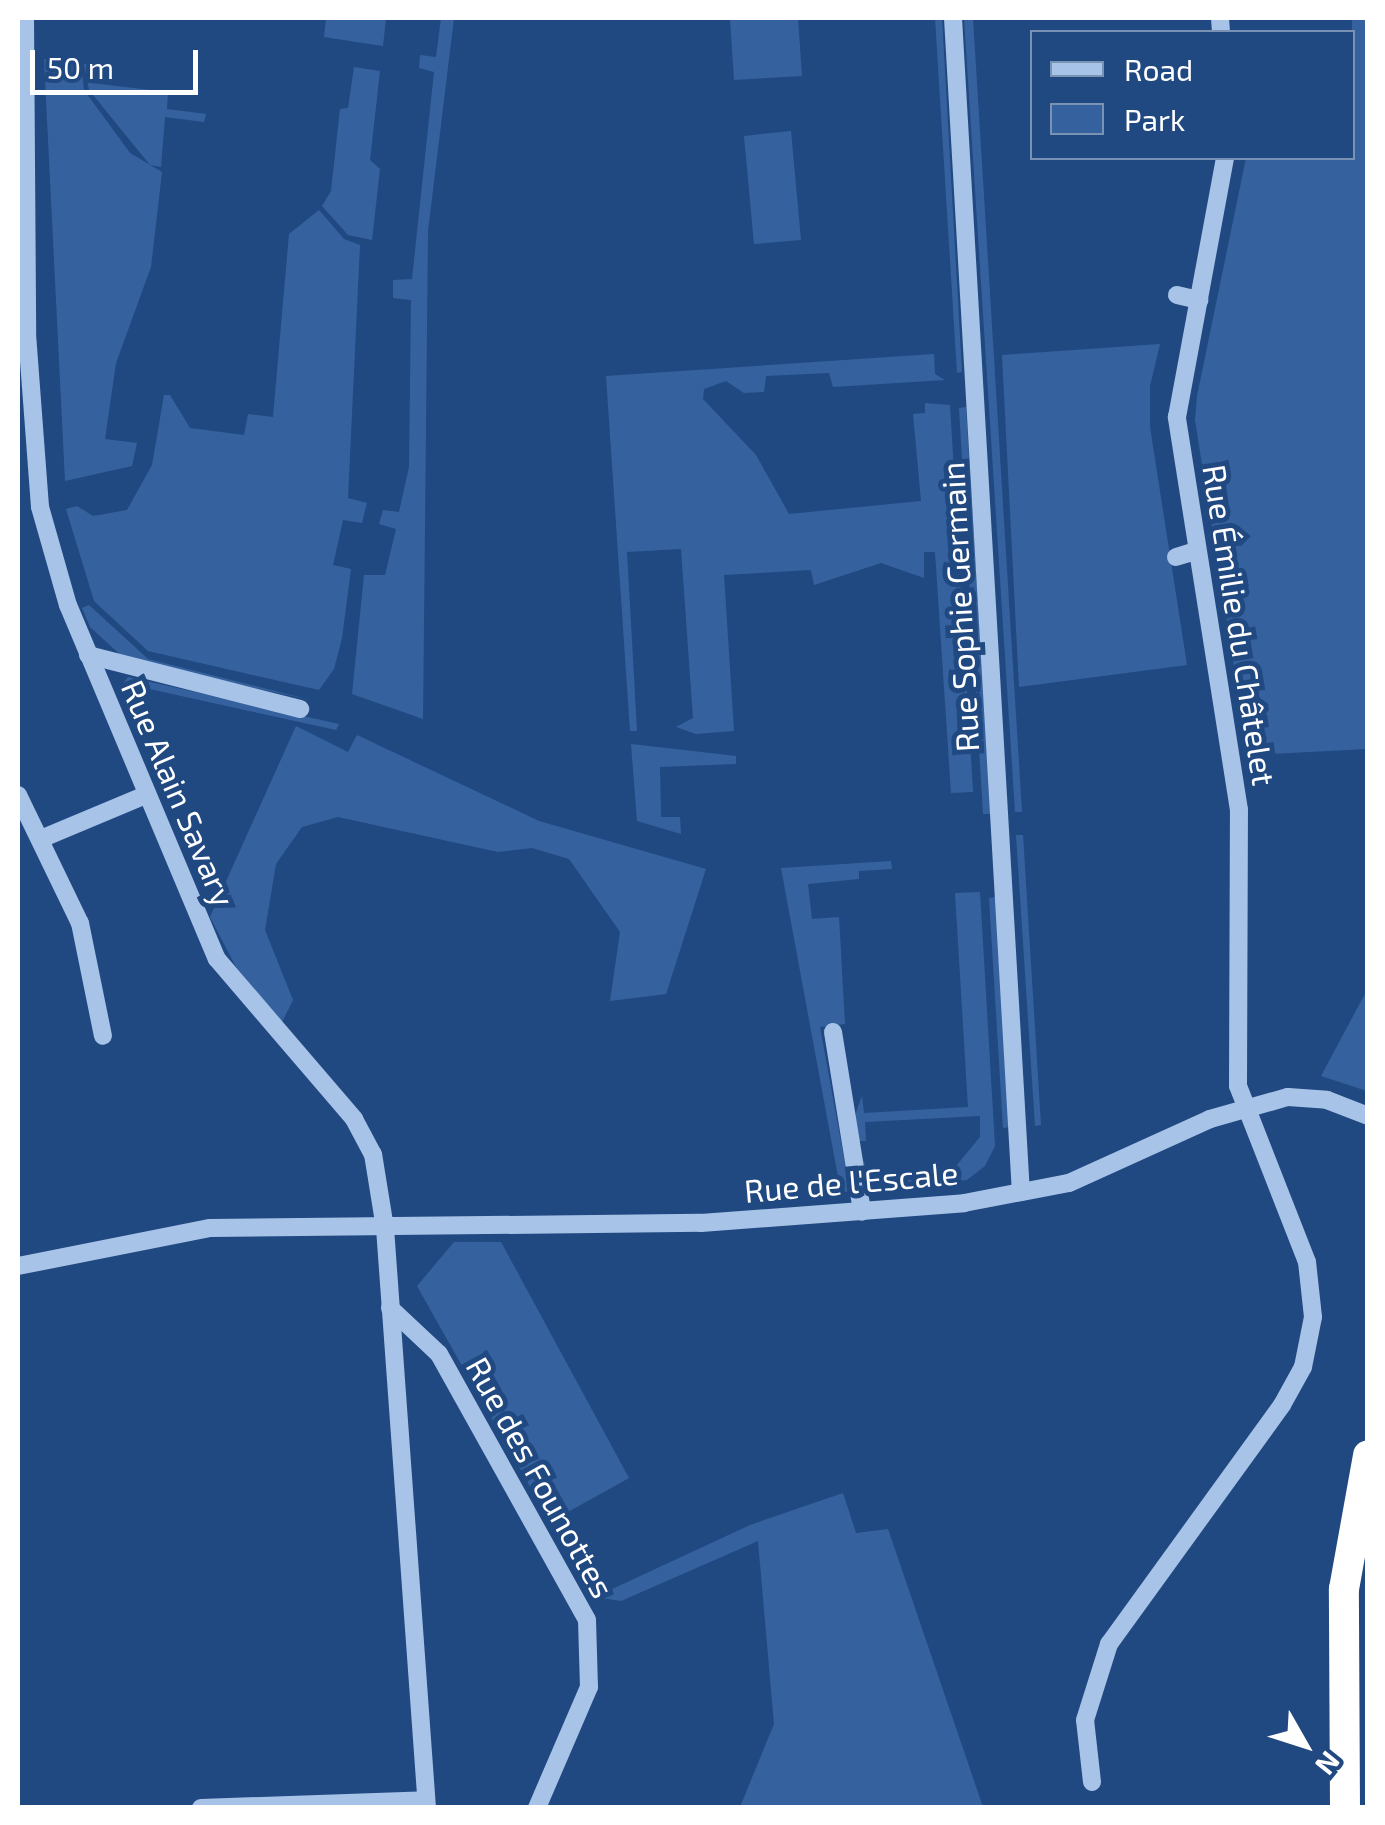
<!DOCTYPE html>
<meta charset="utf-8">
<style>
body{margin:0}
#map{position:relative;width:1385px;height:1825px;overflow:hidden;background:#214981;font-family:"Exo 2",sans-serif}
div>[style]{position:absolute}
.green>*{inset:0;background:#35629f}
.minor>*{height:18px;margin:-9px;padding:0 9px;transform-origin:9px;border-radius:9px;background:#a8c3e8}
.highway>*{height:30px;margin:-15px;padding:0 15px;transform-origin:15px;border-radius:15px;background:#fff}
span{translate:-50% -50%;white-space:nowrap;text-align:center;line-height:1.15;-webkit-text-stroke:10px #214981;paint-order:stroke}
.street-label{font-size:32px;color:#fff}
.frame{position:absolute;inset:0;border:20px solid #fff;pointer-events:none}
.legend{position:absolute;left:1030px;top:30px;width:325px;height:130px;box-sizing:border-box;background:#214981;border:2px solid #7a92b3;margin:0;padding:12px 18px;list-style:none;font-size:30px;color:#fff}
.legend li{display:flex;align-items:center;gap:20px;height:50px}
.legend b{width:50px;border:2px solid #7a92b3}
.north{position:absolute;left:1255px;top:1695px;width:100px;height:100px;-webkit-text-stroke:8px #214981;paint-order:stroke;rotate:129deg;font-size:28px;font-weight:700;line-height:40px;text-align:center;color:#fff}
.north::after{content:'';display:block;margin:auto;width:35px;height:45px;background:#fff;clip-path:polygon(50% 0,100% 100%,50% 72%,0 100%)}
.scale{position:absolute;left:30px;top:50px;width:168px;height:45px;box-sizing:border-box;border:5px solid #fff;border-top:0;padding-left:12px;font-size:30px;line-height:35px;white-space:nowrap;color:#fff;-webkit-text-stroke:8px #214981;paint-order:stroke}
</style>
<div id="map">
<div class="green">
<div style="clip-path:polygon(326px 18px,386px 18px,383px 46px,324px 37px)"></div>
<div style="clip-path:polygon(441px 18px,454px 18px,428px 231px,423px 719px,352px 694px,364px 575px,385px 575px,396px 529px,379px 524px,383px 510px,399px 512px,409px 467px,411px 300px,393px 298px,393px 280px,412px 279px,434px 72px,419px 68px,420px 55px,436px 57px)"></div>
<div style="clip-path:polygon(730px 18px,798px 18px,802px 76px,734px 80px)"></div>
<div style="clip-path:polygon(935px 18px,942px 18px,962px 372px,957px 373px)"></div>
<div style="clip-path:polygon(964px 18px,973px 18px,1022px 812px,1015px 812px)"></div>
<div style="clip-path:polygon(1352px 18px,1368px 18px,1367px 749px,1248px 755px,1195px 420px,1197px 396px,1246px 158px,1352px 158px)"></div>
<div style="clip-path:polygon(44px 59px,81px 64px,84px 90px,130px 153px,162px 172px,151px 267px,116px 363px,105px 439px,137px 443px,132px 466px,65px 481px)"></div>
<div style="clip-path:polygon(84px 64px,93px 65px,91px 83px,168px 92px,167px 109px,206px 114px,204px 122px,165px 117px,161px 167px,150px 165px,89px 90px)"></div>
<div style="clip-path:polygon(354px 67px,380px 71px,370px 160px,380px 169px,372px 240px,348px 235px,322px 206px,331px 191px,340px 109px,348px 108px)"></div>
<div style="clip-path:polygon(791px 131px,801px 240px,754px 244px,744px 136px)"></div>
<div style="clip-path:polygon(319px 210px,344px 239px,360px 245px,348px 498px,367px 503px,362px 523px,343px 520px,333px 565px,351px 569px,342px 638px,334px 669px,319px 690px,148px 651px,94px 601px,66px 509px,77px 506px,93px 516px,127px 510px,152px 465px,164px 395px,170px 395px,190px 428px,244px 435px,248px 414px,273px 417px,289px 234px)"></div>
<div style="clip-path:polygon(1160px 344px,1150px 386px,1150px 427px,1187px 665px,1019px 687px,1002px 355px)"></div>
<div style="clip-path:polygon(934px 354px,935px 374px,945px 380px,833px 387px,829px 373px,766px 376px,764px 392px,744px 393px,726px 381px,704px 389px,703px 399px,756px 455px,789px 514px,921px 501px,913px 414px,925px 413px,925px 403px,950px 405px,973px 792px,951px 793px,935px 552px,924px 552px,924px 578px,881px 563px,814px 585px,811px 570px,724px 575px,734px 731px,696px 734px,676px 727px,693px 718px,681px 549px,627px 552px,637px 731px,630px 731px,606px 376px)"></div>
<div style="clip-path:polygon(966px 407px,991px 814px,983px 814px,959px 408px)"></div>
<div style="clip-path:polygon(89px 605px,148px 659px,311px 700px,126px 660px,90px 627px,82px 608px)"></div>
<div style="clip-path:polygon(128px 677px,339px 724px,336px 730px,127px 684px,116px 693px)"></div>
<div style="clip-path:polygon(296px 726px,348px 752px,357px 735px,539px 821px,706px 869px,666px 994px,610px 1001px,620px 932px,569px 859px,532px 848px,498px 852px,338px 817px,302px 827px,276px 864px,265px 930px,293px 1000px,281px 1024px,236px 967px,210px 917px)"></div>
<div style="clip-path:polygon(631px 744px,736px 756px,736px 764px,660px 767px,661px 817px,680px 817px,681px 834px,637px 821px)"></div>
<div style="clip-path:polygon(1016px 835px,1023px 835px,1041px 1125px,1035px 1126px)"></div>
<div style="clip-path:polygon(891px 861px,892px 869px,859px 871px,859px 879px,808px 884px,812px 919px,839px 917px,845px 1024px,820px 1027px,850px 1191px,841px 1193px,781px 868px)"></div>
<div style="clip-path:polygon(980px 892px,995px 1146px,985px 1166px,967px 1180px,883px 1189px,865px 1178px,863px 1159px,869px 1177px,952px 1171px,980px 1137px,980px 1116px,865px 1122px,866px 1141px,858px 1141px,855px 1115px,862px 1096px,864px 1113px,968px 1107px,955px 893px)"></div>
<div style="clip-path:polygon(996px 897px,1011px 1127px,1003px 1128px,989px 898px)"></div>
<div style="clip-path:polygon(1367px 990px,1367px 1091px,1321px 1076px)"></div>
<div style="clip-path:polygon(454px 1242px,501px 1242px,629px 1478px,550px 1522px,417px 1286px)"></div>
<div style="clip-path:polygon(843px 1493px,856px 1533px,888px 1529px,983px 1807px,740px 1807px,774px 1724px,758px 1541px,621px 1601px,595px 1597px,750px 1525px)"></div>
</div>
<div class="minor">
<div style="left:25px;top:18px;width:316px;rotate:89.6deg"></div>
<div style="left:27px;top:334px;width:173px;rotate:85.7deg"></div>
<div style="left:40px;top:507px;width:102px;rotate:74.1deg"></div>
<div style="left:68px;top:605px;width:384px;rotate:67.2deg"></div>
<div style="left:217px;top:959px;width:211px;rotate:49.4deg"></div>
<div style="left:354px;top:1119px;width:40px;rotate:62deg"></div>
<div style="left:373px;top:1154px;width:75px;rotate:80.8deg"></div>
<div style="left:385px;top:1228px;width:582px;rotate:85.86deg"></div>
<div style="left:953px;top:18px;width:1176px;rotate:86.69deg"></div>
<div style="left:1220px;top:18px;width:14px;rotate:86deg"></div>
<div style="left:1177px;top:295px;width:23px;rotate:13deg"></div>
<div style="left:1176px;top:557px;width:21px;rotate:-17deg"></div>
<div style="left:88px;top:655px;width:219px;rotate:14.3deg"></div>
<div style="left:18px;top:795px;width:142px;rotate:64.2deg"></div>
<div style="left:80px;top:923px;width:115px;rotate:78.5deg"></div>
<div style="left:43px;top:838px;width:112px;rotate:-22.7deg"></div>
<div style="left:833px;top:1032px;width:182px;rotate:80.8deg"></div>
<div style="left:18px;top:1266px;width:196px;rotate:-11.2deg"></div>
<div style="left:210px;top:1228px;width:491px;rotate:-0.6deg"></div>
<div style="left:701px;top:1223px;width:264px;rotate:-4.3deg"></div>
<div style="left:964px;top:1203px;width:107px;rotate:-10.8deg"></div>
<div style="left:1069px;top:1183px;width:155px;rotate:-24.4deg"></div>
<div style="left:1210px;top:1119px;width:81px;rotate:-15.8deg"></div>
<div style="left:1288px;top:1097px;width:39px;rotate:4deg"></div>
<div style="left:1327px;top:1100px;width:44px;rotate:21.3deg"></div>
<div style="left:390px;top:1308px;width:67px;rotate:43.2deg"></div>
<div style="left:439px;top:1354px;width:304px;rotate:60.9deg"></div>
<div style="left:587px;top:1620px;width:67px;rotate:88.3deg"></div>
<div style="left:589px;top:1687px;width:132px;rotate:113.3deg"></div>
<div style="left:1092px;top:1782px;width:62px;rotate:-96.4deg"></div>
<div style="left:1085px;top:1720px;width:80px;rotate:-72.5deg"></div>
<div style="left:1109px;top:1644px;width:295px;rotate:-54.1deg"></div>
<div style="left:1282px;top:1405px;width:43px;rotate:-61.1deg"></div>
<div style="left:1303px;top:1367px;width:51px;rotate:-78.7deg"></div>
<div style="left:1313px;top:1317px;width:55px;rotate:-96.2deg"></div>
<div style="left:1307px;top:1262px;width:189px;rotate:-111.4deg"></div>
<div style="left:1238px;top:1086px;width:276px;rotate:-89.8deg"></div>
<div style="left:1239px;top:810px;width:398px;rotate:-99deg"></div>
<div style="left:1177px;top:417px;width:263px;rotate:-79.5deg"></div>
<div style="left:201px;top:1808px;width:225px;rotate:-2deg"></div>
</div>
<div class="highway">
<div style="left:1345px;top:1808px;width:219px;rotate:-90.3deg"></div>
<div style="left:1344px;top:1589px;width:136px;rotate:-79.8deg"></div>
</div>
<div class="street-label">
<span style="left:959px;top:607px;rotate:-93deg">Rue Sophie Germain</span>
<span style="left:1240px;top:625px;rotate:81deg">Rue Émilie du Châtelet</span>
<span style="left:179px;top:793px;rotate:67deg">Rue Alain Savary</span>
<span style="left:851px;top:1181px;rotate:-5deg">Rue de l'Escale</span>
<span style="left:541px;top:1477px;rotate:61deg">Rue des Founottes</span>
</div>
<div class="frame"></div>
<ul class="legend">
<li><b style="height:12px;background:#a8c3e8"></b>Road</li>
<li><b style="height:28px;background:#35629f"></b>Park</li>
</ul>
<div class="north">N</div>
<div class="scale">50 m</div>
</div>
